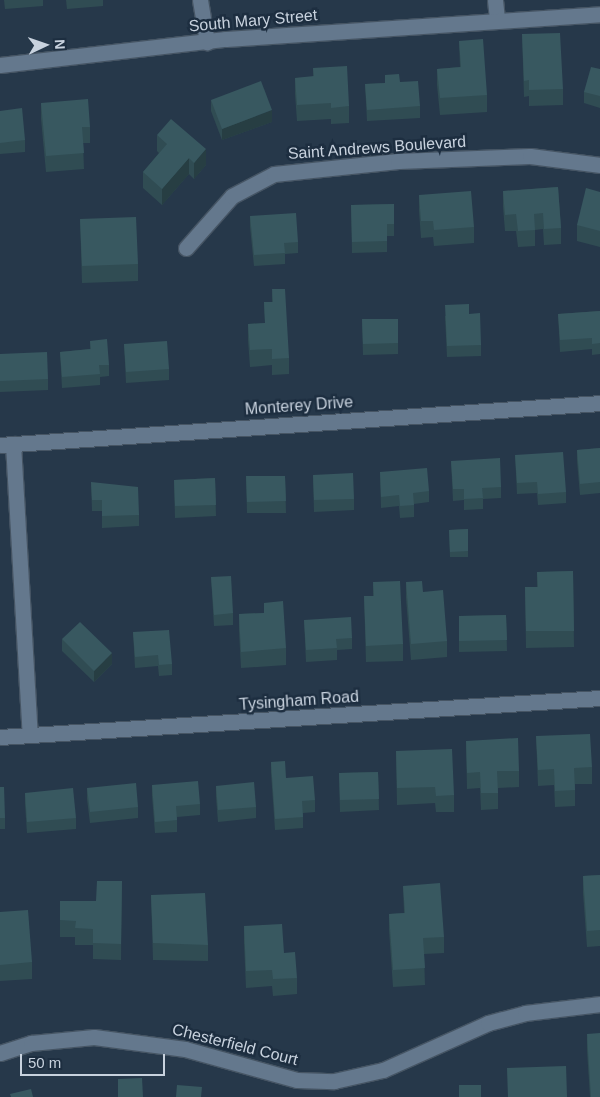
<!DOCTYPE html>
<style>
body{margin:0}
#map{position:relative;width:600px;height:1097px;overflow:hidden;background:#26384a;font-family:Helvetica,sans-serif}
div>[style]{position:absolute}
.roads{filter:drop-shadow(1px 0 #465564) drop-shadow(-1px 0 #465564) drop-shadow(0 1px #465564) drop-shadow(0 -1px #465564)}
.street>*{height:15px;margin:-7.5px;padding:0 7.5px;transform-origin:7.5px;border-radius:7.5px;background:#64788d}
.wall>*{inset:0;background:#304c53}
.shaded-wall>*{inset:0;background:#273e43}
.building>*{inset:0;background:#385860}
span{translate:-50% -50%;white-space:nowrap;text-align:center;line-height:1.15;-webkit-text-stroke:5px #1d2e40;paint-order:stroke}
.street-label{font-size:16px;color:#c8d2de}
.north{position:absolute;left:20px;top:20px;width:50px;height:50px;-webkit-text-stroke:4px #1d2e40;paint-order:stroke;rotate:87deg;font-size:14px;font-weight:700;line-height:20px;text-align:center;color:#c8d2de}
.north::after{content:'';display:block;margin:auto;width:18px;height:22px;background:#c8d2de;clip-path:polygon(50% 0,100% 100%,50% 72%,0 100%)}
.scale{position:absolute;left:20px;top:1054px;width:145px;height:22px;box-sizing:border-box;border:2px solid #c8d2de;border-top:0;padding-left:6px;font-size:15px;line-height:18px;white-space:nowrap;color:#c8d2de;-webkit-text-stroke:4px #1d2e40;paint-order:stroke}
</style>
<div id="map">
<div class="roads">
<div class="street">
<div style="left:200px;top:0;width:43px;rotate:80.5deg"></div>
<div style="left:495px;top:0;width:19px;rotate:84deg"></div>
<div style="left:0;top:65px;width:227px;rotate:-6.6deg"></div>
<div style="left:226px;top:39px;width:375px;rotate:-3.8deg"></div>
<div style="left:186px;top:248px;width:69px;rotate:-48.5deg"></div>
<div style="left:232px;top:196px;width:47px;rotate:-27.6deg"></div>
<div style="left:274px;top:174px;width:125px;rotate:-6deg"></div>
<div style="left:398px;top:161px;width:132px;rotate:-2.2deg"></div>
<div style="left:530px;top:156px;width:71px;rotate:7.3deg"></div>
<div style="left:13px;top:444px;width:291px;rotate:86.7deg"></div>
<div style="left:0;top:445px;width:601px;rotate:-4deg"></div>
<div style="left:0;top:737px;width:601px;rotate:-3.72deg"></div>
<div style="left:0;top:1053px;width:33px;rotate:-18deg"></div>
<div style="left:31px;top:1043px;width:63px;rotate:-5.4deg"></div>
<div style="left:94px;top:1037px;width:92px;rotate:7.5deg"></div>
<div style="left:185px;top:1049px;width:116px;rotate:15.5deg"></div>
<div style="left:297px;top:1080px;width:37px;rotate:2deg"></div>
<div style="left:334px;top:1081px;width:50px;rotate:-12.7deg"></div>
<div style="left:383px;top:1070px;width:115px;rotate:-24.1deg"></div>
<div style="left:488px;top:1023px;width:38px;rotate:-15deg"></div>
<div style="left:525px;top:1013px;width:76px;rotate:-6.8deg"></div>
</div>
</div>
<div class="wall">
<div style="clip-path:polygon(4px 0,43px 0,43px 6px,5px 9px)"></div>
<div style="clip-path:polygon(66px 0,103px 0,103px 6px,67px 9px)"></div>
<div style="clip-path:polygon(522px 34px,563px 89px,563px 105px,529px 106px,529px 96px,524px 97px)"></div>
<div style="clip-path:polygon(459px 41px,487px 95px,487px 112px,440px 115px,437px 85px,437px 69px,460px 67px)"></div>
<div style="clip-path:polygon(313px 68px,349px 106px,349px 123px,331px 124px,331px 119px,297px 121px,295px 94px,295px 78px,313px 77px)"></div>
<div style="clip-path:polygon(600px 69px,600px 108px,584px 103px,584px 92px)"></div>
<div style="clip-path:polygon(385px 75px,400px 82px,420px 106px,420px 118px,367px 121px,365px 84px,385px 83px)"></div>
<div style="clip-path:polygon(211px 100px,272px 122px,222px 140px,211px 111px)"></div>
<div style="clip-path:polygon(41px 103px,90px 127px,90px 143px,83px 143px,84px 169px,46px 172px,41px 119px)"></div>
<div style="clip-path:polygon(0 111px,25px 140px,25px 152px,0 154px)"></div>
<div style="clip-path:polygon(157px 135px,206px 165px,194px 179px,189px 174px,162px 205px,143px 188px,143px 172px,159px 153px,157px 151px)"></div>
<div style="clip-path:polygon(558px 187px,561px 228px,561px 244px,544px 245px,543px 229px,535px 230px,535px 246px,518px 247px,516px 231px,505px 231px,503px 207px,503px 191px)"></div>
<div style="clip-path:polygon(600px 192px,600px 247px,577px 241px,577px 225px)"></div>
<div style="clip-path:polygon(419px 195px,474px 227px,474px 243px,434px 246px,433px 237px,421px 238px,419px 211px)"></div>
<div style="clip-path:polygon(394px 204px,394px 236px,387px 236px,387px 252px,352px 253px,351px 205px)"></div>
<div style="clip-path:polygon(250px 216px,298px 242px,298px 253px,285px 254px,285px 264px,254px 266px,250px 227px)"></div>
<div style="clip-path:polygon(80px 219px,138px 264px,138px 281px,82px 283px)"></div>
<div style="clip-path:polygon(272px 289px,289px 358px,289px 374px,272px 375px,272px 365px,250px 367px,248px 340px,248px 324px,265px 323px,264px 302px,272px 302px)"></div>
<div style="clip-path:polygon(600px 311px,600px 354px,592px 355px,592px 349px,560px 352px,558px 314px)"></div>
<div style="clip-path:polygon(469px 314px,481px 345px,481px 356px,447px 357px,445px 316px)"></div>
<div style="clip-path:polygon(362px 319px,398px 319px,398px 354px,363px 355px)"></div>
<div style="clip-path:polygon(90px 341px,109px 365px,109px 376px,100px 377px,100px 385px,62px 388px,60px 352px,90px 349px)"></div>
<div style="clip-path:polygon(124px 344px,169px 369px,169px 380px,126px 383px)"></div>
<div style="clip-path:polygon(0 354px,48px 379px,48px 390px,0 392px)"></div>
<div style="clip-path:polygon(600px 448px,600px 493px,580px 495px,577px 461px,577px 450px)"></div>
<div style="clip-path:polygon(515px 455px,566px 492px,566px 503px,538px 505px,537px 493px,517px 494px)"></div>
<div style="clip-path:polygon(451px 461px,501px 487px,501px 498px,483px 499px,483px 509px,464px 510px,464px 500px,453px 501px)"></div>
<div style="clip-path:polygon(380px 472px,429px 491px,429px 502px,414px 504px,414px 517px,400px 518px,399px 506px,381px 508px)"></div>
<div style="clip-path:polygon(313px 475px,354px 499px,354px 510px,314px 512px)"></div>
<div style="clip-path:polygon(246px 476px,285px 476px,286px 513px,247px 513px)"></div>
<div style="clip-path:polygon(215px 478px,216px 516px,175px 518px,174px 480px)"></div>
<div style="clip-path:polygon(91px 482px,139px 515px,139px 526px,102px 528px,102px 511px,92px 511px)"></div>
<div style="clip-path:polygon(468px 529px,468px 557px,450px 557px,449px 530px)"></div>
<div style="clip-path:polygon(573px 571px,574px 647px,526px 648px,525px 587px,537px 587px,537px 572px)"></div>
<div style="clip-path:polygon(211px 577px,233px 613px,233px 625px,214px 626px)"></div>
<div style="clip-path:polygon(373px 582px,403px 644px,403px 661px,366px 662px,364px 596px,373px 596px)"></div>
<div style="clip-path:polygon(406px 582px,423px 592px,447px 641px,447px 657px,411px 660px,406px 598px)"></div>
<div style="clip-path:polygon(264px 603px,286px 648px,286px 665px,241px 668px,239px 631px,239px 614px,264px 613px)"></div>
<div style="clip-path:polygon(506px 615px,507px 651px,459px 652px,459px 616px)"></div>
<div style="clip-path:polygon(304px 620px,352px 638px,352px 649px,337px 650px,337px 660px,306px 662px)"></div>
<div style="clip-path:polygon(133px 632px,172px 664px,172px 675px,159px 676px,158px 666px,135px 668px)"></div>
<div style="clip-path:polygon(62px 639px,112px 664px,94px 682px,62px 651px)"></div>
<div style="clip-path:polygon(536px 736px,592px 767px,592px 784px,575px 784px,575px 806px,555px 807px,554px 785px,538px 786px)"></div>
<div style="clip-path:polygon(466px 741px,519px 771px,519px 787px,498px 788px,498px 809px,481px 810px,480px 788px,467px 789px)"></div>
<div style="clip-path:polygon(396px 751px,454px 795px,454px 812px,436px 812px,435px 803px,397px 805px)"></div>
<div style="clip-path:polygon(271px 762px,286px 778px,315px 800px,315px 812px,303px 813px,303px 828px,275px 830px,271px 773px)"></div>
<div style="clip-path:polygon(378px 772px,379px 810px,340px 812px,339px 773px)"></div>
<div style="clip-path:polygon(152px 785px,200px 804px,200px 815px,177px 817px,177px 832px,155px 833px,152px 796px)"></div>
<div style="clip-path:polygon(216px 786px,256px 807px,256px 818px,218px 822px,216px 797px)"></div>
<div style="clip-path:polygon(0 787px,5px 818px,5px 829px,0 829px)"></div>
<div style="clip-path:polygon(87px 788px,138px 807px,138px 818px,90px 823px,87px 799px)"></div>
<div style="clip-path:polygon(25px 793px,76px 818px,76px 829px,27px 833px,25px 804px)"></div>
<div style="clip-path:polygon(600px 875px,600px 946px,587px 947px,583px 893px,583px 876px)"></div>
<div style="clip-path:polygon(122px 881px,121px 960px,93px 959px,93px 945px,75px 945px,75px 937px,60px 937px,60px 920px,96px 901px)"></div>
<div style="clip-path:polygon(403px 886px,444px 937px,444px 953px,424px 954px,425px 985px,393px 987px,389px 930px,389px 914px,404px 913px)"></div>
<div style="clip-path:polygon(151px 895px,208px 945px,208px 961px,153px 960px)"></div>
<div style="clip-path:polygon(0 912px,32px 962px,32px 979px,0 981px)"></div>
<div style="clip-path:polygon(244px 926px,284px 953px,297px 978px,297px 994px,273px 996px,272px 986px,246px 988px,244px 943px)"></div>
<div style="clip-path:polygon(587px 1034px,600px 1097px,590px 1097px,587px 1050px)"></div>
</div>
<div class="shaded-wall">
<div style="clip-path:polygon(272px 110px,272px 122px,222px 140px,222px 129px)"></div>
<div style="clip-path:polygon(206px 149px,206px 165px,194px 179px,194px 163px)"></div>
<div style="clip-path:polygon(189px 158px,189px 174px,162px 205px,162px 189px)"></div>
<div style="clip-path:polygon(112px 653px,112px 664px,94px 682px,94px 671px)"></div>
</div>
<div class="building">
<div style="clip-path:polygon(560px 33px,563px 89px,529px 90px,529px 80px,524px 81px,522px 34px)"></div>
<div style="clip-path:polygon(483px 39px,487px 95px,440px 98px,437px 69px,461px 67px,459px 41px)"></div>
<div style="clip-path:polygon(347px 66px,349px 106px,331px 108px,331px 103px,297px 105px,295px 78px,314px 76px,313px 68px)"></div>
<div style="clip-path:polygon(591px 67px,600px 69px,600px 96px,584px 92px)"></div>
<div style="clip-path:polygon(399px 74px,400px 82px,418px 81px,420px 106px,367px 110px,365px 84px,385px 83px,385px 75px)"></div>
<div style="clip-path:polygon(261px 81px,272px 110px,222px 129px,211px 100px)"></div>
<div style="clip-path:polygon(88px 99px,90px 127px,82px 127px,84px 153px,46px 156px,41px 103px)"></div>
<div style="clip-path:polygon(22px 108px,25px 140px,0 143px,0 111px)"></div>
<div style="clip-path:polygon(171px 119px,206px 149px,194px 163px,189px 158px,162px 189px,143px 172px,167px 144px,157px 135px)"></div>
<div style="clip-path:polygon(558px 187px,561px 228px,544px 229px,543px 213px,534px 214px,535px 230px,518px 231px,516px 214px,505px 215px,503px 191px)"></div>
<div style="clip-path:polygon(586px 188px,600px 192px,600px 231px,577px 225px)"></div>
<div style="clip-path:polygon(471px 191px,474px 227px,434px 230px,433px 221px,421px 221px,419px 195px)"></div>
<div style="clip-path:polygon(394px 204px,394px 224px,387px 224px,387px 241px,352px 242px,351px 205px)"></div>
<div style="clip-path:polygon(296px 213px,298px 242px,284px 243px,285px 253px,254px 255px,250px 216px)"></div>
<div style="clip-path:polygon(136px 217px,138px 264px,82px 266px,80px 219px)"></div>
<div style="clip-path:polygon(272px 289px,285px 289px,289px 358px,272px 359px,272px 349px,250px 350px,248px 324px,265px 323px,264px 302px,273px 302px)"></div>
<div style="clip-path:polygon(469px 304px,469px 314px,480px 313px,481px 345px,447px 346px,445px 305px)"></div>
<div style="clip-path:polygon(600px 311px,600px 343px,592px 344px,592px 338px,560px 340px,558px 314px)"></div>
<div style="clip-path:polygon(362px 319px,398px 319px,398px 343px,363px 344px)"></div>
<div style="clip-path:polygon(107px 339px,109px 365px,99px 365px,100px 374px,62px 377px,60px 352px,91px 349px,90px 341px)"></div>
<div style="clip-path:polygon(167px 341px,169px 369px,126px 372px,124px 344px)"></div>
<div style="clip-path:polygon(47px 352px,48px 379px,0 381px,0 354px)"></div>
<div style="clip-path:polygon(600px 448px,600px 482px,580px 484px,577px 450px)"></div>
<div style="clip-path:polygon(563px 452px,566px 492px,538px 494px,537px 482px,517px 483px,515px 455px)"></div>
<div style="clip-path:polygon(500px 458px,501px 487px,482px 488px,483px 498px,464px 499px,464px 489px,453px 489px,451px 461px)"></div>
<div style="clip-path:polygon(427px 468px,429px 491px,413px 493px,414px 505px,400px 506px,399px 495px,381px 497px,380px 472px)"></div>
<div style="clip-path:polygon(353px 473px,354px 499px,314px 500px,313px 475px)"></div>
<div style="clip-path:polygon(246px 476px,285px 476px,286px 501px,247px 502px)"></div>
<div style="clip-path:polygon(215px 478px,216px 505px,175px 506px,174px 480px)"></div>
<div style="clip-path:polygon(91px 482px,138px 487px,139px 515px,102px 516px,102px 500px,92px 500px)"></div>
<div style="clip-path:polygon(468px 529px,468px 551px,450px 552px,449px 530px)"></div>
<div style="clip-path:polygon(573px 571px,574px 631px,526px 631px,525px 587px,538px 587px,537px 572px)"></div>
<div style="clip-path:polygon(231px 576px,233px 613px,214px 615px,211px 577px)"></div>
<div style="clip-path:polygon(400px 581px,403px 644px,366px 646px,364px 596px,374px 596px,373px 582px)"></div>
<div style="clip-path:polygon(422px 581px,423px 592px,443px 590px,447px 641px,411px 644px,406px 582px)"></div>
<div style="clip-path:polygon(283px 601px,286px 648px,241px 652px,239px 614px,264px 613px,264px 603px)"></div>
<div style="clip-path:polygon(506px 615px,507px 640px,459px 641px,459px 616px)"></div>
<div style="clip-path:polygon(351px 617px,352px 638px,336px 639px,337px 648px,306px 650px,304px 620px)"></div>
<div style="clip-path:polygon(80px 622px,112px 653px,94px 671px,62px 639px)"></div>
<div style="clip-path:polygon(169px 630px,172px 664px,159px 665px,158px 655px,135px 657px,133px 632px)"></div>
<div style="clip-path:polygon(590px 734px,592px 767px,574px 768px,575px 790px,555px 791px,554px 769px,538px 770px,536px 736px)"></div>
<div style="clip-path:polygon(518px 738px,519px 771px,497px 771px,498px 793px,481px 793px,480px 772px,467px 773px,466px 741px)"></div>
<div style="clip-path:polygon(452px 749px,454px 795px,436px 796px,435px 787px,397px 788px,396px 751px)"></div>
<div style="clip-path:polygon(285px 761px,286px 778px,313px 776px,315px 800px,302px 801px,303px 817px,275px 819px,271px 762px)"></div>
<div style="clip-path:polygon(378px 772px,379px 799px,340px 800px,339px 773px)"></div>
<div style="clip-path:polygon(198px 781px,200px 804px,176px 806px,177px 820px,155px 822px,152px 785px)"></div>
<div style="clip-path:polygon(254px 782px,256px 807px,218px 810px,216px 786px)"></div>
<div style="clip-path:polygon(136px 783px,138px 807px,90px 812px,87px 788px)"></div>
<div style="clip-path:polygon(0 787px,4px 787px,5px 818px,0 818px)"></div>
<div style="clip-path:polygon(73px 788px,76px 818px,27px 822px,25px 793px)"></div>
<div style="clip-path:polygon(600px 875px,600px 930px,587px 931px,583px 876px)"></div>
<div style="clip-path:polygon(97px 881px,122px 881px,121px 944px,93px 943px,93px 929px,75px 928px,76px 921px,60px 920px,60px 901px,96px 901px)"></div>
<div style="clip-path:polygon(440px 883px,444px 937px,423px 938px,425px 968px,393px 970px,389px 914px,405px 913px,403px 886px)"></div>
<div style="clip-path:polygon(205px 893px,208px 945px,153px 943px,151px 895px)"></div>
<div style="clip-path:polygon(28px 910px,32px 962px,0 965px,0 912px)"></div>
<div style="clip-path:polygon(282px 924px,284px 953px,295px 952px,297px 978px,273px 979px,272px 970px,246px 971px,244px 926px)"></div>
<div style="clip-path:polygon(600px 1033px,600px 1097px,591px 1097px,587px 1034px)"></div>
<div style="clip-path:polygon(566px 1066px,567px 1097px,508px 1097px,507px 1068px)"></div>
<div style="clip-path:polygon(142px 1078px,143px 1097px,118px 1097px,118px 1079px)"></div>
<div style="clip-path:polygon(177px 1085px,202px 1087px,201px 1097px,176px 1097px)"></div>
<div style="clip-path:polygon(459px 1085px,481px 1085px,481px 1097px,444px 1097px,459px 1097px)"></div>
<div style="clip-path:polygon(31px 1089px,33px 1097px,11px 1097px,10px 1094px)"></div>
</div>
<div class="street-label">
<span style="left:253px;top:21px;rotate:-5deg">South Mary Street</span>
<span style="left:377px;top:148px;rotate:-4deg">Saint Andrews Boulevard</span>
<span style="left:299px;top:406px;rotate:-4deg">Monterey Drive</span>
<span style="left:299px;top:701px;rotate:-4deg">Tysingham Road</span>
<span style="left:235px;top:1045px;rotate:14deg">Chesterfield Court</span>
</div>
<div class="north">N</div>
<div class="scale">50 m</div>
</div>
